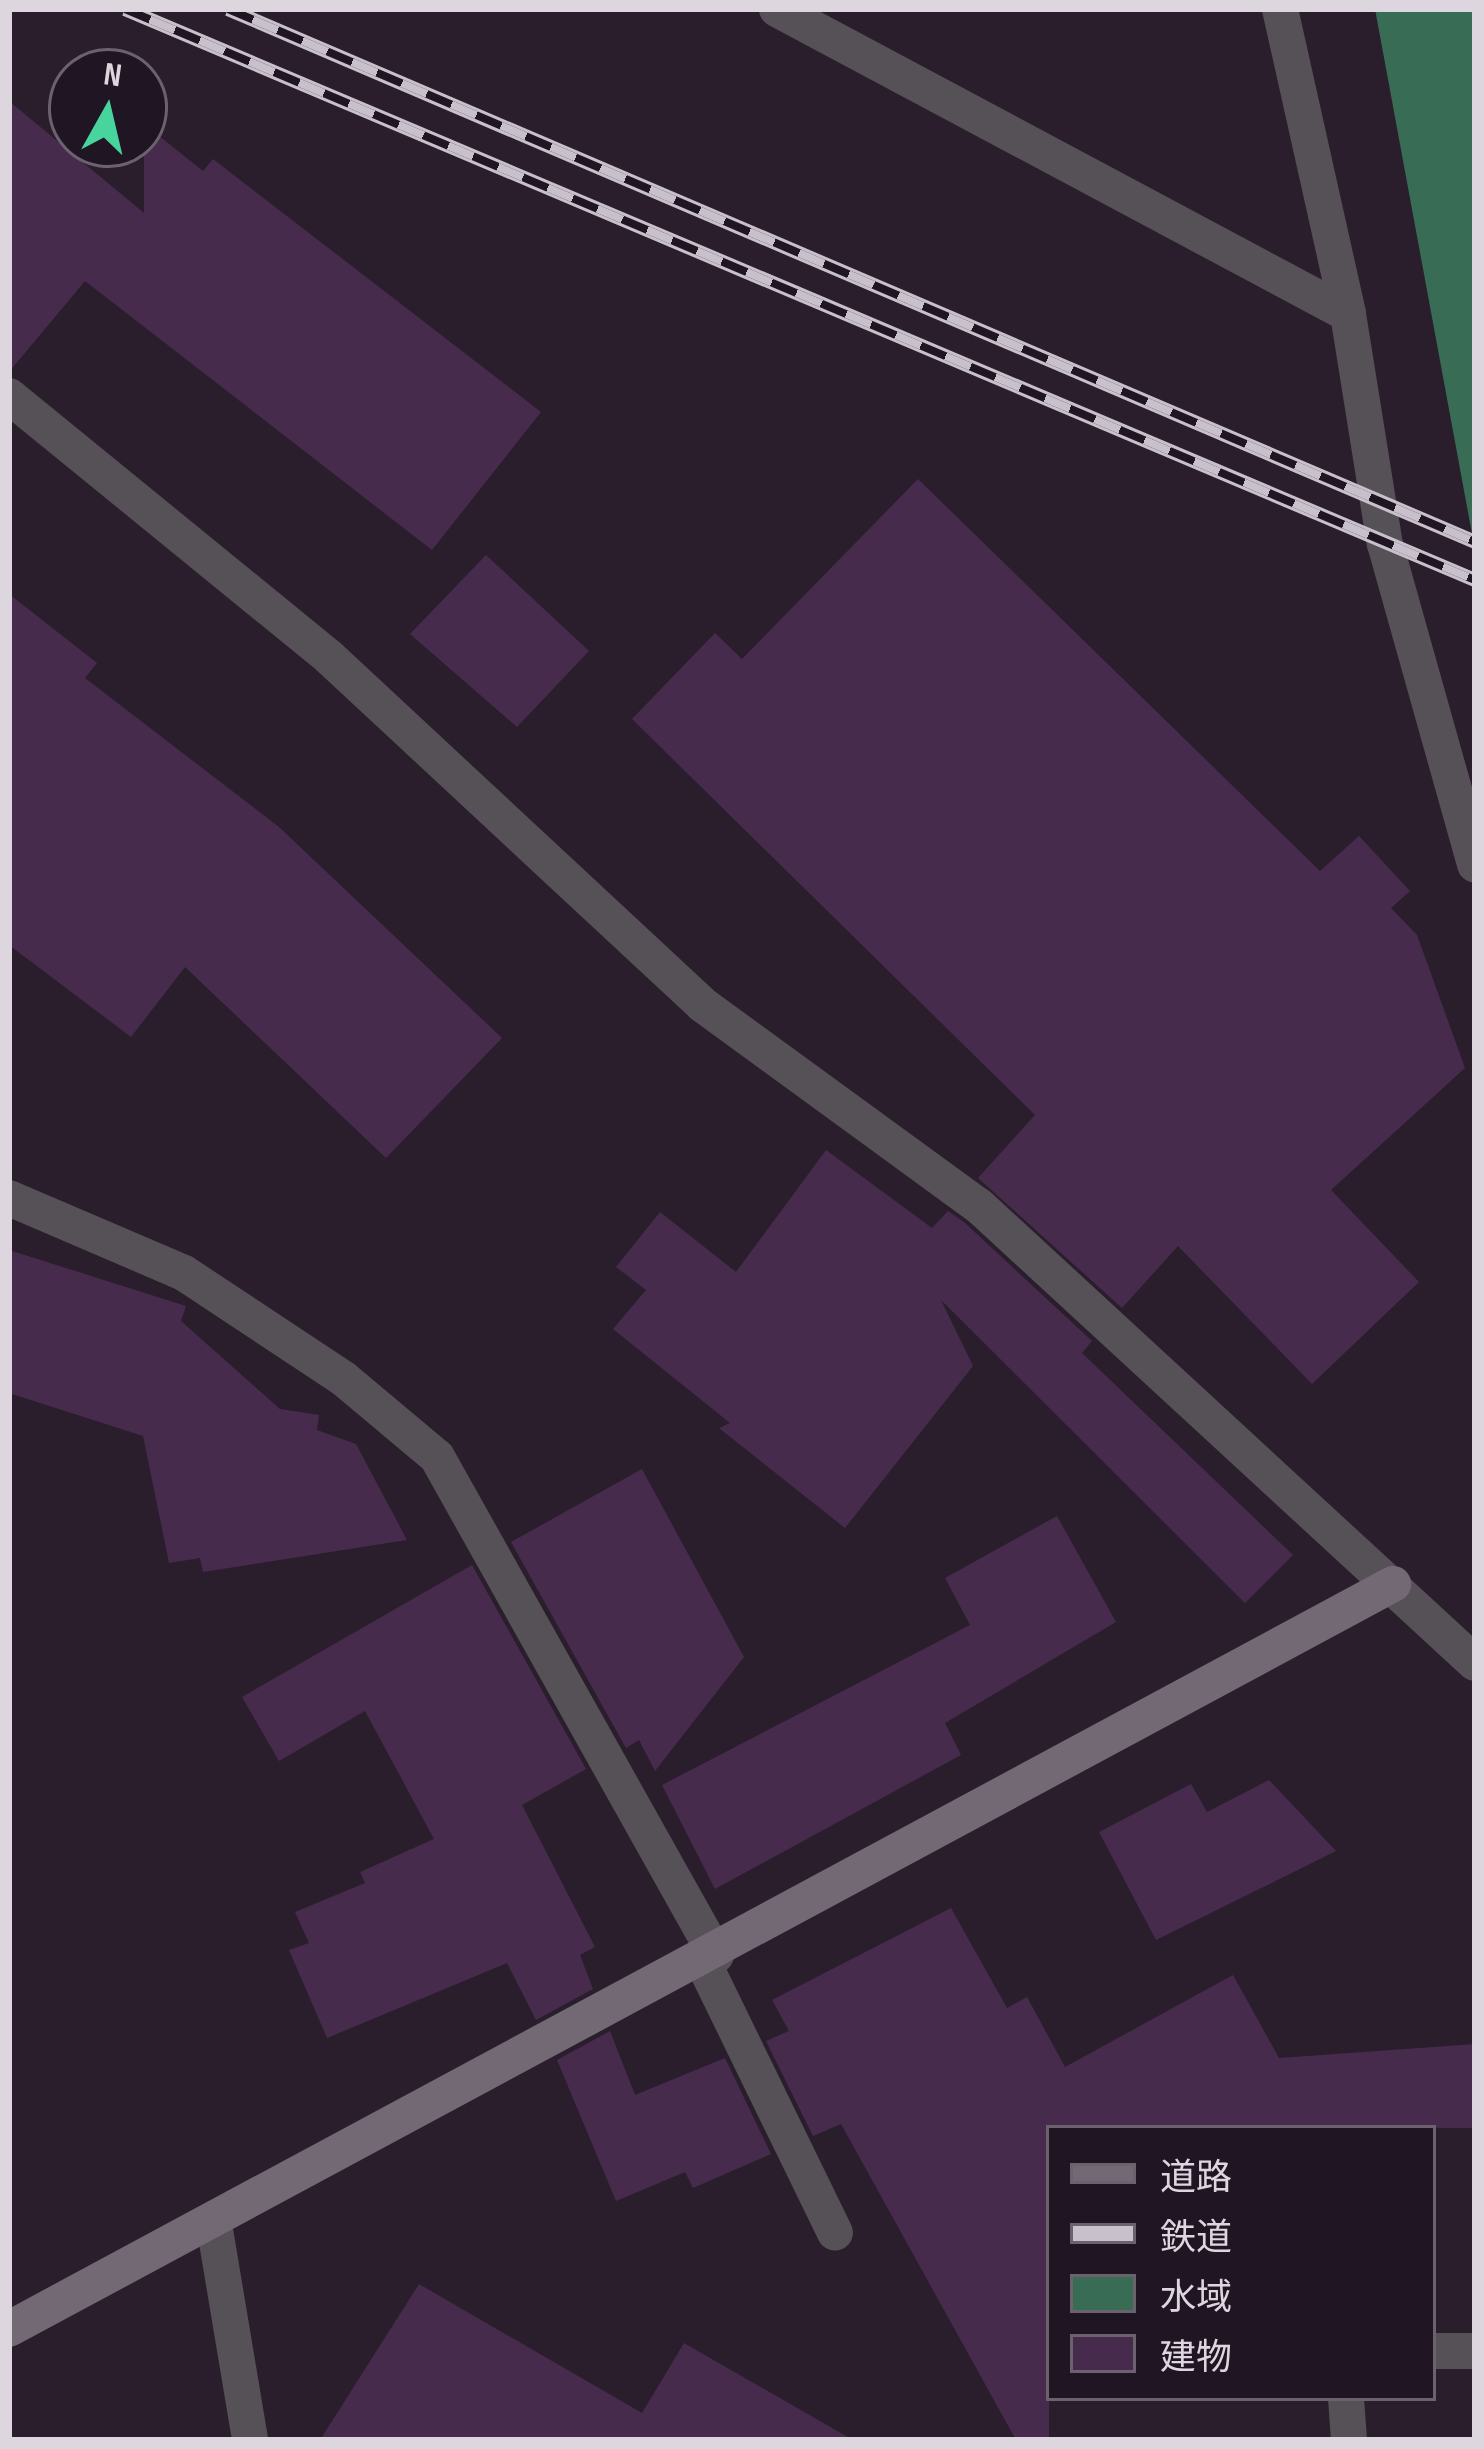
<!DOCTYPE html>
<meta charset="utf-8">
<style>
body{margin:0}
#map{position:relative;width:1484px;height:2449px;overflow:hidden;background:#2a1e2d;font-family:"Sofia Sans Condensed","Noto Sans JP",sans-serif}
div>[style]{position:absolute}
.water>*{inset:0;background:#386c55}
.building>*{inset:0;background:#462b4d}
.lane>*{height:36px;margin:-18px;padding:0 18px;transform-origin:18px;border-radius:18px;background:#565057}
.street>*{height:36px;margin:-18px;padding:0 18px;transform-origin:18px;border-radius:18px;background:#565057}
.secondary>*{height:36px;margin:-18px;padding:0 18px;transform-origin:18px;border-radius:18px;background:#736975}
.rail>*{height:14px;margin-top:-7px;transform-origin:0;background:repeating-linear-gradient(90deg,#201523 0 27px,#c8c0ca 0 54px);box-sizing:border-box;border-block:3px solid #c8c0ca}
span{translate:-50% -50%;white-space:nowrap;text-align:center;line-height:1.15;-webkit-text-stroke:12px #201523;paint-order:stroke}
.frame{position:absolute;inset:0;border:12px solid #ddd6df;pointer-events:none}
.legend{position:absolute;left:1046px;top:2125px;width:390px;height:276px;box-sizing:border-box;background:#201523;border:3px solid #6c626e;margin:0;padding:15px 21px;list-style:none;font-size:36px;color:#ddd6df}
.legend li{display:flex;align-items:center;gap:24px;height:60px}
.legend b{width:60px;border:3px solid #6c626e}
.north{position:absolute;left:48px;top:48px;width:120px;height:120px;box-sizing:border-box;background:#201523;border:3px solid #6c626e;border-radius:50%;rotate:8deg;font-size:33px;font-weight:700;line-height:48px;text-align:center;color:#ddd6df}
.north::after{content:'';display:block;margin:auto;width:42px;height:54px;background:#48d49d;clip-path:polygon(50% 0,100% 100%,50% 72%,0 100%)}
</style>
<div id="map">
<div class="water">
<div style="clip-path:polygon(1375px 9px,1475px 9px,1475px 550px)"></div>
</div>
<div class="building">
<div style="clip-path:polygon(9px 101px,144px 213px,144px 124px,203px 171px,213px 159px,541px 412px,432px 550px,85px 281px,9px 372px)"></div>
<div style="clip-path:polygon(918px 479px,1320px 871px,1359px 836px,1410px 891px,1391px 908px,1417px 935px,1465px 1068px,1331px 1190px,1419px 1282px,1312px 1384px,1178px 1246px,1122px 1308px,978px 1178px,1035px 1115px,632px 719px,715px 633px,742px 659px)"></div>
<div style="clip-path:polygon(486px 555px,589px 651px,517px 727px,410px 634px)"></div>
<div style="clip-path:polygon(9px 594px,97px 663px,85px 678px,279px 827px,502px 1038px,386px 1158px,185px 967px,131px 1037px,9px 945px)"></div>
<div style="clip-path:polygon(826px 1150px,932px 1228px,948px 1211px,965px 1223px,1092px 1341px,1082px 1353px,1293px 1555px,1245px 1603px,941px 1300px,973px 1366px,845px 1528px,719px 1428px,730px 1423px,613px 1329px,646px 1290px,616px 1267px,660px 1212px,736px 1272px)"></div>
<div style="clip-path:polygon(9px 1250px,186px 1306px,181px 1321px,280px 1409px,319px 1415px,317px 1430px,356px 1444px,407px 1540px,203px 1572px,200px 1558px,169px 1563px,143px 1436px,9px 1393px)"></div>
<div style="clip-path:polygon(642px 1469px,744px 1657px,655px 1771px,639px 1740px,626px 1748px,511px 1542px)"></div>
<div style="clip-path:polygon(1057px 1516px,1116px 1622px,945px 1723px,961px 1755px,715px 1889px,662px 1785px,970px 1625px,945px 1578px)"></div>
<div style="clip-path:polygon(472px 1565px,586px 1769px,522px 1805px,595px 1947px,580px 1955px,593px 1989px,536px 2020px,507px 1963px,327px 2038px,289px 1950px,309px 1943px,295px 1912px,365px 1883px,360px 1872px,434px 1839px,365px 1711px,279px 1761px,242px 1697px)"></div>
<div style="clip-path:polygon(1269px 1780px,1336px 1851px,1156px 1940px,1099px 1832px,1191px 1784px,1207px 1812px)"></div>
<div style="clip-path:polygon(951px 1908px,1007px 2008px,1027px 1997px,1065px 2067px,1233px 1975px,1279px 2058px,1475px 2044px,1475px 2128px,1049px 2128px,1049px 2440px,1016px 2440px,841px 2124px,813px 2136px,766px 2041px,789px 2031px,772px 2000px)"></div>
<div style="clip-path:polygon(610px 2031px,635px 2095px,725px 2058px,771px 2154px,693px 2188px,685px 2172px,616px 2201px,557px 2060px)"></div>
<div style="clip-path:polygon(419px 2284px,642px 2413px,684px 2343px,853px 2440px,320px 2440px)"></div>
</div>
<div class="lane">
<div style="left:703px;top:1962px;width:301px;rotate:64deg"></div>
<div style="left:1433px;top:2351px;width:42px"></div>
<div style="left:1346px;top:2398px;width:42px;rotate:85.9deg"></div>
</div>
<div class="street">
<div style="left:777px;top:9px;width:647px;rotate:28.11deg"></div>
<div style="left:1280px;top:9px;width:312px;rotate:77.4deg"></div>
<div style="left:1348px;top:314px;width:233px;rotate:80.9deg"></div>
<div style="left:1385px;top:544px;width:333px;rotate:74.3deg"></div>
<div style="left:9px;top:396px;width:414px;rotate:39.2deg"></div>
<div style="left:330px;top:658px;width:509px;rotate:42.93deg"></div>
<div style="left:703px;top:1005px;width:341px;rotate:36.1deg"></div>
<div style="left:979px;top:1206px;width:674px;rotate:42.66deg"></div>
<div style="left:9px;top:1198px;width:190px;rotate:23.2deg"></div>
<div style="left:184px;top:1273px;width:192px;rotate:33.5deg"></div>
<div style="left:344px;top:1379px;width:121px;rotate:40deg"></div>
<div style="left:437px;top:1457px;width:571px;rotate:60.74deg"></div>
<div style="left:214px;top:2224px;width:219px;rotate:80.5deg"></div>
</div>
<div class="secondary">
<div style="left:9px;top:2329px;width:1572px;rotate:-28.29deg"></div>
</div>
<div class="rail">
<div style="left:125px;top:9px;width:1466px;rotate:22.93deg"></div>
<div style="left:228px;top:9px;width:1356px;rotate:23.14deg"></div>
</div>
<div class="frame"></div>
<ul class="legend">
<li><b style="height:15px;background:#736975"></b>道路</li>
<li><b style="height:15px;background:#c8c0ca"></b>鉄道</li>
<li><b style="height:33px;background:#386c55"></b>水域</li>
<li><b style="height:33px;background:#462b4d"></b>建物</li>
</ul>
<div class="north">N</div>
</div>
